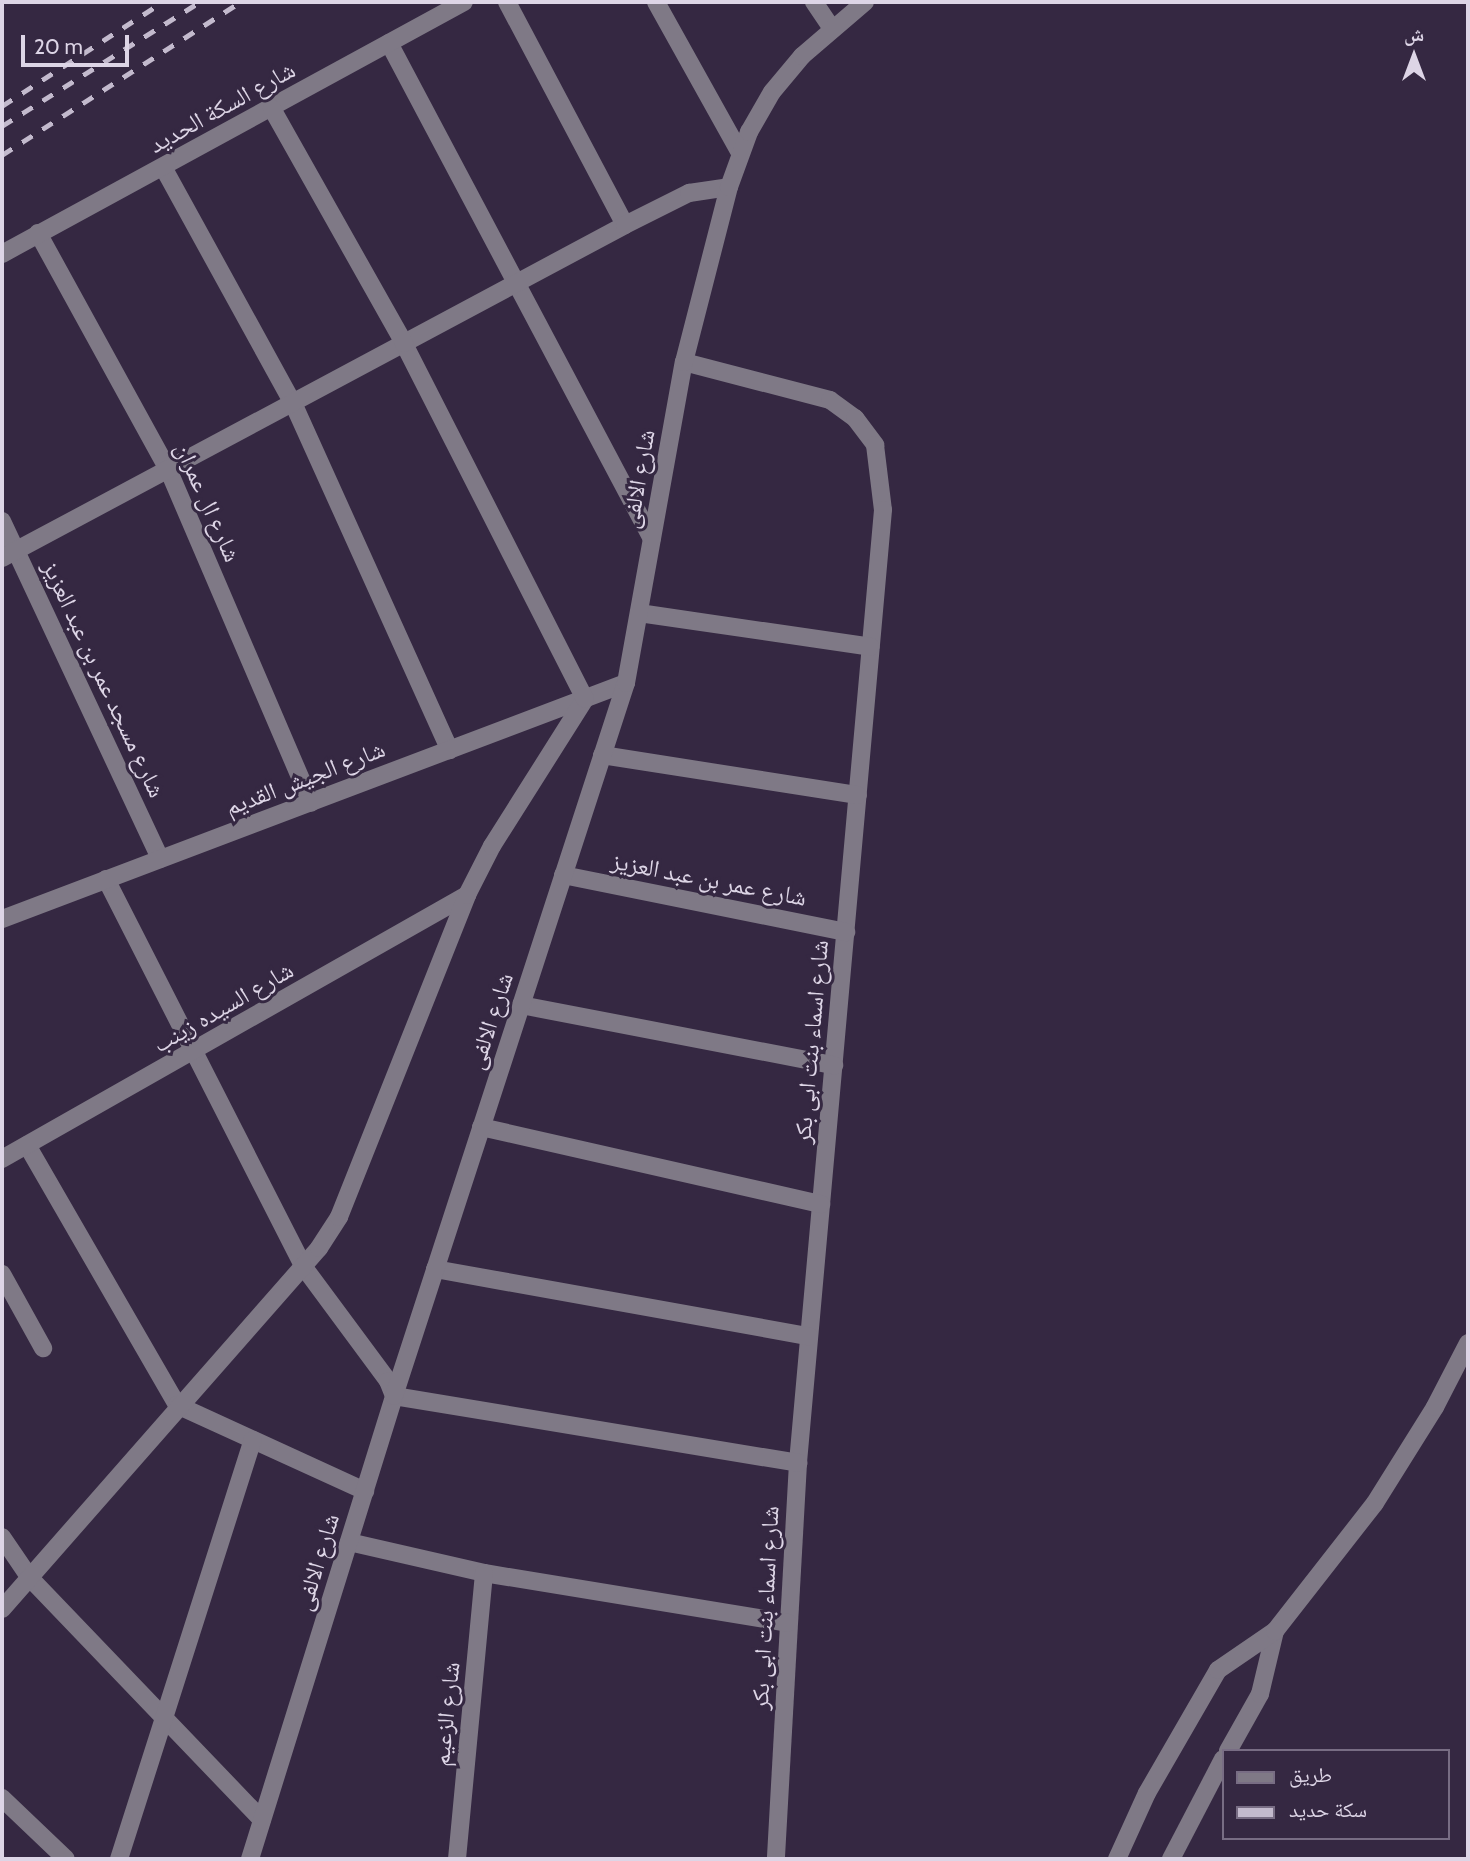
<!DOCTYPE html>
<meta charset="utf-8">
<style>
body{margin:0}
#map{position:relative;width:1470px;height:1861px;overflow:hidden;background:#352842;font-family:Cabin,"Noto Naskh Arabic",sans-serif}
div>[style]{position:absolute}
.minor>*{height:18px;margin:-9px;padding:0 9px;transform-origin:9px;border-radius:9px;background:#7f7986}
.rail>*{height:5px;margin-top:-2.5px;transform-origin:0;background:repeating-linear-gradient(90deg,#c3bacd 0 12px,transparent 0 24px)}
span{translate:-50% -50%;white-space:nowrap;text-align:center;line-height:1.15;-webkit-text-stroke:6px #352842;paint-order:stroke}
.street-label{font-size:24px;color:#ddd5e6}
.frame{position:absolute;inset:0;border:4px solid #ddd5e6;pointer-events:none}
.legend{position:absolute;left:1222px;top:1749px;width:228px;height:91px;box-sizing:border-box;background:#352842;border:2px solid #786d84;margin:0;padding:9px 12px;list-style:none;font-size:21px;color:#ddd5e6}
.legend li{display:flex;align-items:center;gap:14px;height:35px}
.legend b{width:35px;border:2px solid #786d84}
.north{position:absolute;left:1379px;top:21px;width:70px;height:70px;-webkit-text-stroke:5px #352842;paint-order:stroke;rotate:0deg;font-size:19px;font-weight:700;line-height:28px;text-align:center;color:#ddd5e6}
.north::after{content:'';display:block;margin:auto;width:24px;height:32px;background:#ddd5e6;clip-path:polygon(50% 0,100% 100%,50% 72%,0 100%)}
.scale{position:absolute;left:21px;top:35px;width:108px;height:32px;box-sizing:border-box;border:4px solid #ddd5e6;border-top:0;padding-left:9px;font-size:21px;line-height:24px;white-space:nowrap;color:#ddd5e6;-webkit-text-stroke:5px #352842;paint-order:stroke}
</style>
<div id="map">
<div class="minor">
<div style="left:507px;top:2px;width:252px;rotate:62.1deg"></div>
<div style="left:656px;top:2px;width:173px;rotate:60.9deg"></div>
<div style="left:814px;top:2px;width:32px;rotate:56deg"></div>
<div style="left:389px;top:43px;width:561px;rotate:62.07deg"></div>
<div style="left:163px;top:167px;width:269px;rotate:61.2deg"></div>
<div style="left:293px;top:403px;width:381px;rotate:65.7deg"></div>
<div style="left:38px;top:233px;width:269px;rotate:61.2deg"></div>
<div style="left:168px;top:469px;width:363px;rotate:66.8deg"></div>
<div style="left:2px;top:254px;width:526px;rotate:-28.61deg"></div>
<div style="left:684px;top:362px;width:151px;rotate:14.6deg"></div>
<div style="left:830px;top:400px;width:31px;rotate:36deg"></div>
<div style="left:855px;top:418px;width:34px;rotate:53deg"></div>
<div style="left:875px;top:445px;width:65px;rotate:83deg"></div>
<div style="left:883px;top:510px;width:957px;rotate:95.1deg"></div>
<div style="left:798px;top:1463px;width:397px;rotate:93.2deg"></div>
<div style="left:2px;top:521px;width:373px;rotate:64.9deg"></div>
<div style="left:2px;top:558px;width:706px;rotate:-28.12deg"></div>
<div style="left:625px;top:225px;width:72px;rotate:-26.6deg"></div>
<div style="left:689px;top:193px;width:40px;rotate:-8.5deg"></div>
<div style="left:639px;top:613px;width:234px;rotate:8.3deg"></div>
<div style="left:602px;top:755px;width:259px;rotate:8.9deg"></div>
<div style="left:563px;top:875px;width:289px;rotate:11.4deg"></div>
<div style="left:106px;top:879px;width:434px;rotate:63deg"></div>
<div style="left:303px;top:1266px;width:143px;rotate:53.5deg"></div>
<div style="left:388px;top:1381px;width:16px;rotate:68deg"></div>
<div style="left:394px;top:1396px;width:410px;rotate:9.4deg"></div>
<div style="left:2px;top:919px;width:667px;rotate:-20.72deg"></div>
<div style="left:521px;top:1005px;width:319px;rotate:10.9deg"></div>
<div style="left:481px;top:1127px;width:349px;rotate:12.8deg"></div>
<div style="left:27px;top:1145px;width:300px;rotate:60deg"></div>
<div style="left:177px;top:1405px;width:207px;rotate:24.6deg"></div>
<div style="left:2px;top:1159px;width:535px;rotate:-29.59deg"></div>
<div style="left:435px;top:1269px;width:380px;rotate:10.2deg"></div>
<div style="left:2px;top:1274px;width:85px;rotate:61deg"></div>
<div style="left:2px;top:1537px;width:50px;rotate:55.7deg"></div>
<div style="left:30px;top:1578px;width:335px;rotate:46.2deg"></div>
<div style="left:349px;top:1542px;width:139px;rotate:12.9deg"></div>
<div style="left:484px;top:1573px;width:308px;rotate:9.3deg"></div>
<div style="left:2px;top:1609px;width:480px;rotate:-48.7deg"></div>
<div style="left:319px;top:1248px;width:37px;rotate:-57deg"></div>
<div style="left:339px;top:1217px;width:347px;rotate:-68.3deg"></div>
<div style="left:467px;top:895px;width:55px;rotate:-63deg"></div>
<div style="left:492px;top:846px;width:174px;rotate:-57.7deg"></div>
<div style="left:585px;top:699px;width:399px;rotate:-117deg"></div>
<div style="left:404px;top:343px;width:269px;rotate:-119.4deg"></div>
<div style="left:1228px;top:1751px;width:65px;rotate:-60.7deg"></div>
<div style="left:1260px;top:1694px;width:65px;rotate:-76.6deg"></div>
<div style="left:2px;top:1798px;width:88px;rotate:43.6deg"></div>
<div style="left:119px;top:1859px;width:440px;rotate:-72.3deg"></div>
<div style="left:250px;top:1859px;width:485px;rotate:-72.7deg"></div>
<div style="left:394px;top:1396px;width:750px;rotate:-71.98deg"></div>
<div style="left:626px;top:683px;width:326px;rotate:-79.8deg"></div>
<div style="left:684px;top:362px;width:181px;rotate:-75.6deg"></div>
<div style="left:729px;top:187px;width:59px;rotate:-70deg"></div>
<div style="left:749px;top:132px;width:46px;rotate:-60.1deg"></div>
<div style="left:772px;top:92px;width:47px;rotate:-50.2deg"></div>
<div style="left:802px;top:56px;width:83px;rotate:-40.6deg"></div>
<div style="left:457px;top:1859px;width:287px;rotate:-84.6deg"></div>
<div style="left:1117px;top:1859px;width:72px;rotate:-65.6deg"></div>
<div style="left:1147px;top:1793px;width:142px;rotate:-60deg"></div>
<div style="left:1218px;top:1670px;width:69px;rotate:-34.4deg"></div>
<div style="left:1275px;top:1631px;width:162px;rotate:-52deg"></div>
<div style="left:1375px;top:1503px;width:113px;rotate:-58deg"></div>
<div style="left:1435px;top:1407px;width:72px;rotate:-62.7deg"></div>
<div style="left:1171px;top:1859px;width:113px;rotate:-62.5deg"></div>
</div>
<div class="rail">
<div style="left:2px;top:106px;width:192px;rotate:-32.9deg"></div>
<div style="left:2px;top:126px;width:234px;rotate:-32.1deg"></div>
<div style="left:2px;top:155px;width:283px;rotate:-32.7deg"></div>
</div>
<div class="street-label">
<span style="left:222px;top:107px;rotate:-29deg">شارع السكة الحديد</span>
<span style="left:638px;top:479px;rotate:-80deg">شارع الالفى</span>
<span style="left:208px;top:502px;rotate:66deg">شارع ال عمران</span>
<span style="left:104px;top:679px;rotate:65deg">شارع مسجد عمر بن عبد العزيز</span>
<span style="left:305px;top:778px;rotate:-21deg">شارع الجيش القديم</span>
<span style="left:709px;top:879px;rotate:11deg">شارع عمر بن عبد العزيز</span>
<span style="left:223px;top:1007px;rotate:-30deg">شارع السيده زينب</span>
<span style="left:490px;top:1021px;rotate:-72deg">شارع الالفى</span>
<span style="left:811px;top:1042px;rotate:-85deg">شارع اسماء بنت ابى بكر</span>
<span style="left:317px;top:1562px;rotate:-73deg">شارع الالفى</span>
<span style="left:765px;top:1608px;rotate:-87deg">شارع اسماء بنت ابى بكر</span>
<span style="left:446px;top:1714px;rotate:-84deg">شارع الزعيم</span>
</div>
<div class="frame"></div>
<ul class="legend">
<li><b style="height:9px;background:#7f7986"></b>طريق</li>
<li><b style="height:9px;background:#c3bacd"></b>سكة حديد</li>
</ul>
<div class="north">ش</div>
<div class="scale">20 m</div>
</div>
